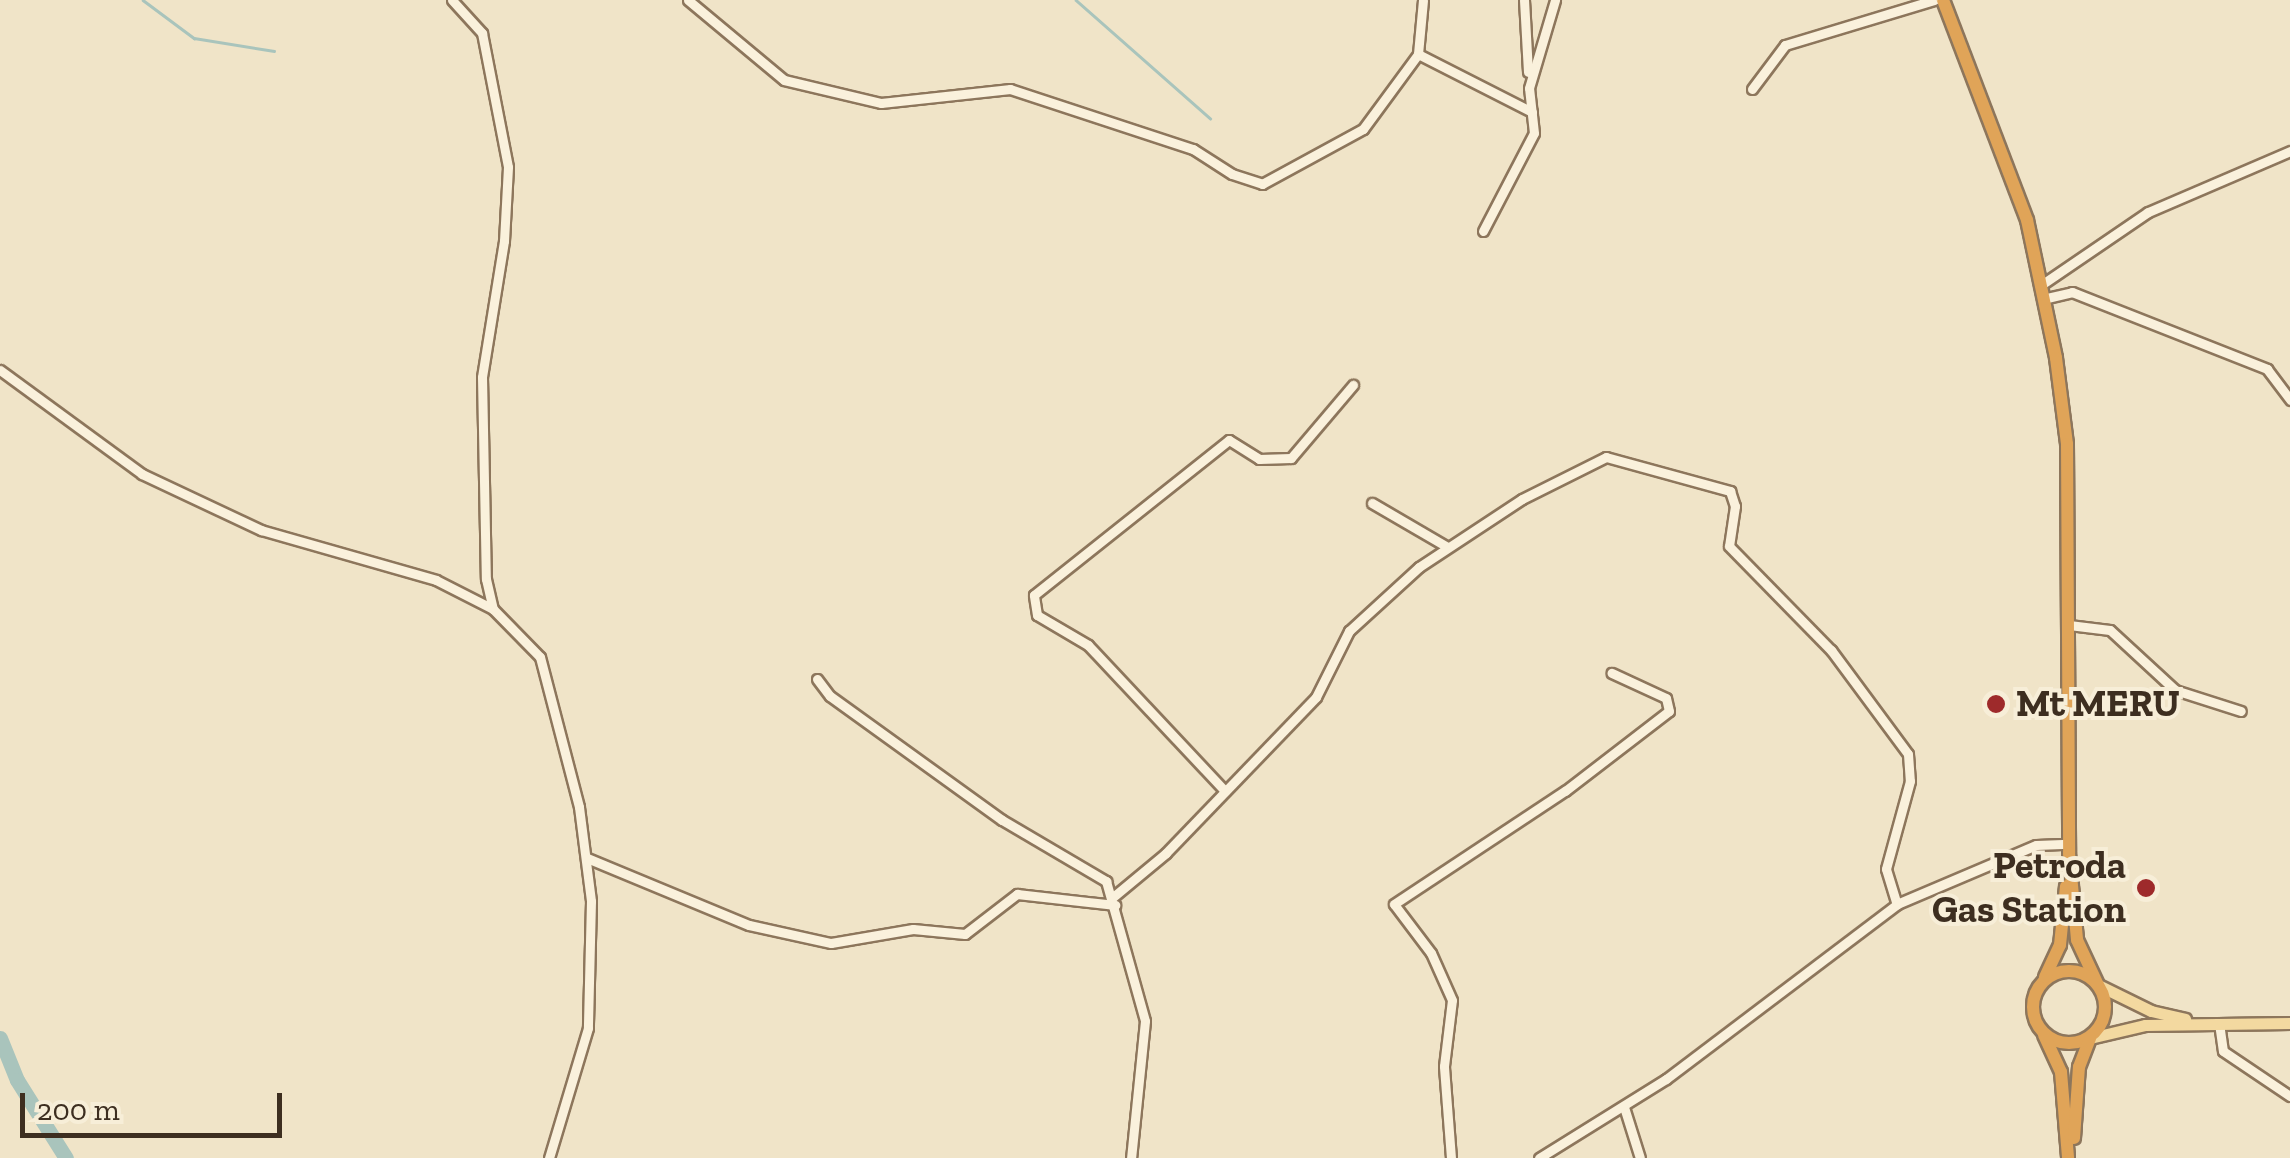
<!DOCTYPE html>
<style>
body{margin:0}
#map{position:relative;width:2290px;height:1158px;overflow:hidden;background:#f0e4c8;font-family:"Zilla Slab",serif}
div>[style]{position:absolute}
.stream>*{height:2.5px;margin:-1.25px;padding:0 1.25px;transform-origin:1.25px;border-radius:1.25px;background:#a9c4bc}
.river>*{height:15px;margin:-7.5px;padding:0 7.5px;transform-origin:7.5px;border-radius:7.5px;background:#a9c4bc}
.roads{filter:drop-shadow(2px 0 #8d765c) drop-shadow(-2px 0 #8d765c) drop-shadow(0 2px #8d765c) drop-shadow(0 -2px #8d765c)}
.minor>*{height:9px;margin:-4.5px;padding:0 4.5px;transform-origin:4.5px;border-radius:4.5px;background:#faf1dc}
.major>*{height:11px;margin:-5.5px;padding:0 5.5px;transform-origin:5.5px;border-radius:5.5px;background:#f3d9a0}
.highway>*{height:12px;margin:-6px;padding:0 6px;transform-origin:6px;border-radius:6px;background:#e0a458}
.highway>.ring{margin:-6px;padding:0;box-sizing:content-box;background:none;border:12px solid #e0a458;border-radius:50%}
.dots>*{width:28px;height:28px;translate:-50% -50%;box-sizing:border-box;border:5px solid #f7eed8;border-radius:50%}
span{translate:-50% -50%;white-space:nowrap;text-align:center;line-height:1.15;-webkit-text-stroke:8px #f7eed8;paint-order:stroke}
.poi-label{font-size:38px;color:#3d2e20;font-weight:700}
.left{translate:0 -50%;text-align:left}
.right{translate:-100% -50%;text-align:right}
.scale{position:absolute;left:20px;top:1093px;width:262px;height:45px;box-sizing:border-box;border:5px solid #3d2e20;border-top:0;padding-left:12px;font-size:30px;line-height:35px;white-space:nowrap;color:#3d2e20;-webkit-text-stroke:8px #f7eed8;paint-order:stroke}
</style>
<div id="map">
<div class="stream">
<div style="left:143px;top:0;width:64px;rotate:36.7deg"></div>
<div style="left:194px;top:38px;width:81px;rotate:9.2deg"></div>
<div style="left:1076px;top:0;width:179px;rotate:41.4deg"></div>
</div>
<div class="river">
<div style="left:0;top:1038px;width:45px;rotate:68deg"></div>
<div style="left:17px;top:1080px;width:92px;rotate:57.9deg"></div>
</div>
<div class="roads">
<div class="minor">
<div style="left:452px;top:0;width:45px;rotate:47.7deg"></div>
<div style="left:482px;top:33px;width:136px;rotate:79deg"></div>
<div style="left:508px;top:167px;width:74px;rotate:93.1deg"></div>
<div style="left:504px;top:241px;width:138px;rotate:99.2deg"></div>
<div style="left:482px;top:377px;width:202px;rotate:88.9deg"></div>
<div style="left:486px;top:579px;width:31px;rotate:77deg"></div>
<div style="left:688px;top:0;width:125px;rotate:39.8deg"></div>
<div style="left:784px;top:80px;width:100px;rotate:13.3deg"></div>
<div style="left:881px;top:103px;width:130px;rotate:-6.2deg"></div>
<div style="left:1010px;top:89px;width:193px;rotate:18.2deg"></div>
<div style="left:1193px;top:149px;width:46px;rotate:32.7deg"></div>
<div style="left:1232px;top:174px;width:32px;rotate:18deg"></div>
<div style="left:1262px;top:184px;width:115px;rotate:-28.6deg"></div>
<div style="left:1363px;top:129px;width:93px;rotate:-53.7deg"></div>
<div style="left:1418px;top:54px;width:54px;rotate:-84.7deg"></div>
<div style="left:1524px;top:0;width:72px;rotate:86.8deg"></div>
<div style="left:1418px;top:54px;width:128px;rotate:27deg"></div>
<div style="left:1752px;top:89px;width:55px;rotate:-53.1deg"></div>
<div style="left:1785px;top:45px;width:156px;rotate:-16.8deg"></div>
<div style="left:1483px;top:231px;width:110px;rotate:-62.5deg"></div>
<div style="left:1534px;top:133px;width:45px;rotate:-96.3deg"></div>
<div style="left:1529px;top:88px;width:92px;rotate:-73.5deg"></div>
<div style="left:2044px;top:283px;width:126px;rotate:-34.3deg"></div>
<div style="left:2148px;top:212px;width:155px;rotate:-23.2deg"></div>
<div style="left:2047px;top:298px;width:26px;rotate:-13deg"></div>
<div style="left:2072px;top:292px;width:210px;rotate:21.5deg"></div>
<div style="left:2267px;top:369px;width:39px;rotate:53deg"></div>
<div style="left:0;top:370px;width:176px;rotate:36.2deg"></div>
<div style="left:142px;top:474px;width:132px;rotate:25.2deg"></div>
<div style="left:261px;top:530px;width:182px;rotate:15.9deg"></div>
<div style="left:436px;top:580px;width:64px;rotate:27deg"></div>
<div style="left:493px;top:609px;width:67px;rotate:45.6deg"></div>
<div style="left:540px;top:657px;width:155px;rotate:75.4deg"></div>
<div style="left:579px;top:807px;width:95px;rotate:82.7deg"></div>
<div style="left:591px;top:901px;width:127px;rotate:91.4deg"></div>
<div style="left:588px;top:1028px;width:136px;rotate:106.7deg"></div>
<div style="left:1372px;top:503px;width:86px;rotate:30.2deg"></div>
<div style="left:2069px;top:625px;width:41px;rotate:7deg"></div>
<div style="left:2110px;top:630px;width:88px;rotate:42.7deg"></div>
<div style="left:2175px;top:690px;width:69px;rotate:17.7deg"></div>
<div style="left:817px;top:679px;width:21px;rotate:53deg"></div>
<div style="left:830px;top:696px;width:212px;rotate:35.8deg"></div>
<div style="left:1002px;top:820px;width:121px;rotate:30.4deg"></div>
<div style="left:1106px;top:881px;width:145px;rotate:74.4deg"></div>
<div style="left:1145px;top:1021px;width:138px;rotate:95.8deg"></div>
<div style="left:1225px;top:791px;width:200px;rotate:-133.2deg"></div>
<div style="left:1088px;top:645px;width:59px;rotate:-149.5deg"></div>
<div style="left:1037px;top:615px;width:20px;rotate:-99deg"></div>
<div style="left:1034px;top:595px;width:249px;rotate:-38.5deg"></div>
<div style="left:1229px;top:440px;width:36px;rotate:32deg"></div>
<div style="left:1259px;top:459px;width:32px;rotate:-2deg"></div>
<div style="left:1291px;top:458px;width:96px;rotate:-49.7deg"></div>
<div style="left:587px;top:858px;width:175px;rotate:22.5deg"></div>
<div style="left:749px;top:925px;width:84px;rotate:12.4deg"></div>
<div style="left:831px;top:943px;width:83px;rotate:-9.7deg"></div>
<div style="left:913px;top:929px;width:52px;rotate:5.5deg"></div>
<div style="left:965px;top:934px;width:66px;rotate:-37.6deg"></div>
<div style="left:1017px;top:894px;width:99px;rotate:6.4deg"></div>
<div style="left:1113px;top:897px;width:69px;rotate:-39.7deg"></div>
<div style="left:1166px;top:853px;width:216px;rotate:-46.1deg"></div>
<div style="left:1316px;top:697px;width:74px;rotate:-63.4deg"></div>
<div style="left:1349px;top:631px;width:95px;rotate:-42.4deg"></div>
<div style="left:1419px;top:567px;width:123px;rotate:-33.4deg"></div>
<div style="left:1522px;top:499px;width:94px;rotate:-26.6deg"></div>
<div style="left:1606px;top:457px;width:129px;rotate:15.3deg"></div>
<div style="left:1730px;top:491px;width:16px;rotate:72deg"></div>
<div style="left:1735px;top:506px;width:40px;rotate:98.5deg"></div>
<div style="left:1729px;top:546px;width:146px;rotate:45.6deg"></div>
<div style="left:1831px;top:650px;width:129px;rotate:53.5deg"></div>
<div style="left:1908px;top:754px;width:27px;rotate:86deg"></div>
<div style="left:1910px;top:781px;width:91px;rotate:105.3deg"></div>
<div style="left:1886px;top:869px;width:37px;rotate:73deg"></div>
<div style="left:2219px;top:1023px;width:28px;rotate:82deg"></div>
<div style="left:2223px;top:1051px;width:81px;rotate:33.9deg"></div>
<div style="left:1624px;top:1107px;width:53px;rotate:72.6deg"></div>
<div style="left:1451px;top:1158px;width:92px;rotate:-94.4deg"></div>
<div style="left:1444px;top:1066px;width:66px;rotate:-83.1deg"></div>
<div style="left:1452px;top:1000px;width:51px;rotate:-114.1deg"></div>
<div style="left:1431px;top:953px;width:61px;rotate:-127.1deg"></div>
<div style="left:1394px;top:904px;width:205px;rotate:-33.5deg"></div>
<div style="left:1565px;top:791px;width:131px;rotate:-37.6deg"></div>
<div style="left:1669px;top:711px;width:13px;rotate:-103deg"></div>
<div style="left:1666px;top:698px;width:60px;rotate:-155.2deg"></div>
<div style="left:1539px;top:1158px;width:150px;rotate:-31.9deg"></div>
<div style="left:1666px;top:1079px;width:290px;rotate:-37.1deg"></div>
<div style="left:1897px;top:904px;width:151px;rotate:-23deg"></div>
<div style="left:2036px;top:845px;width:33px;rotate:-2deg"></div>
</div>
<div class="major">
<div style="left:2098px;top:985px;width:59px;rotate:26.1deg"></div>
<div style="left:2151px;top:1011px;width:35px;rotate:13deg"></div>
<div style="left:2090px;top:1038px;width:57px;rotate:-13.3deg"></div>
<div style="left:2145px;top:1025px;width:145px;rotate:-0.8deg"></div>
</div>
<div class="highway">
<div style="left:1943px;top:0;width:235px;rotate:69.1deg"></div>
<div style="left:2027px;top:220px;width:141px;rotate:78.1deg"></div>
<div style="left:2056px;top:358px;width:87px;rotate:82.7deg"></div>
<div style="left:2067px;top:444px;width:409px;rotate:89.7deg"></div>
<div style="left:2069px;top:853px;width:87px;rotate:84.7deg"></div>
<div style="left:2077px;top:940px;width:50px;rotate:65deg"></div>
<div class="ring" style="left:2033px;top:971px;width:60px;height:60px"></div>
<div style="left:2045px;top:977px;width:35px;rotate:-65deg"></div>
<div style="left:2060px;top:945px;width:59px;rotate:-84.2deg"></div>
<div style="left:2044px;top:1035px;width:41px;rotate:65.3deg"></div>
<div style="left:2061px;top:1072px;width:86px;rotate:85.3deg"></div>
<div style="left:2074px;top:1138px;width:71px;rotate:-86deg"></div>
<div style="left:2079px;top:1067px;width:31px;rotate:-69deg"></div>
</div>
</div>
<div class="dots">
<div style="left:1996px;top:704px;background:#9e2a2b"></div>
<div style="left:2146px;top:888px;background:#9e2a2b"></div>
</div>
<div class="poi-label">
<span class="left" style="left:2016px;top:704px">Mt MERU</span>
<span class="right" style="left:2126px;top:888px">Petroda<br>Gas Station</span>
</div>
<div class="scale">200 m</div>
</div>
